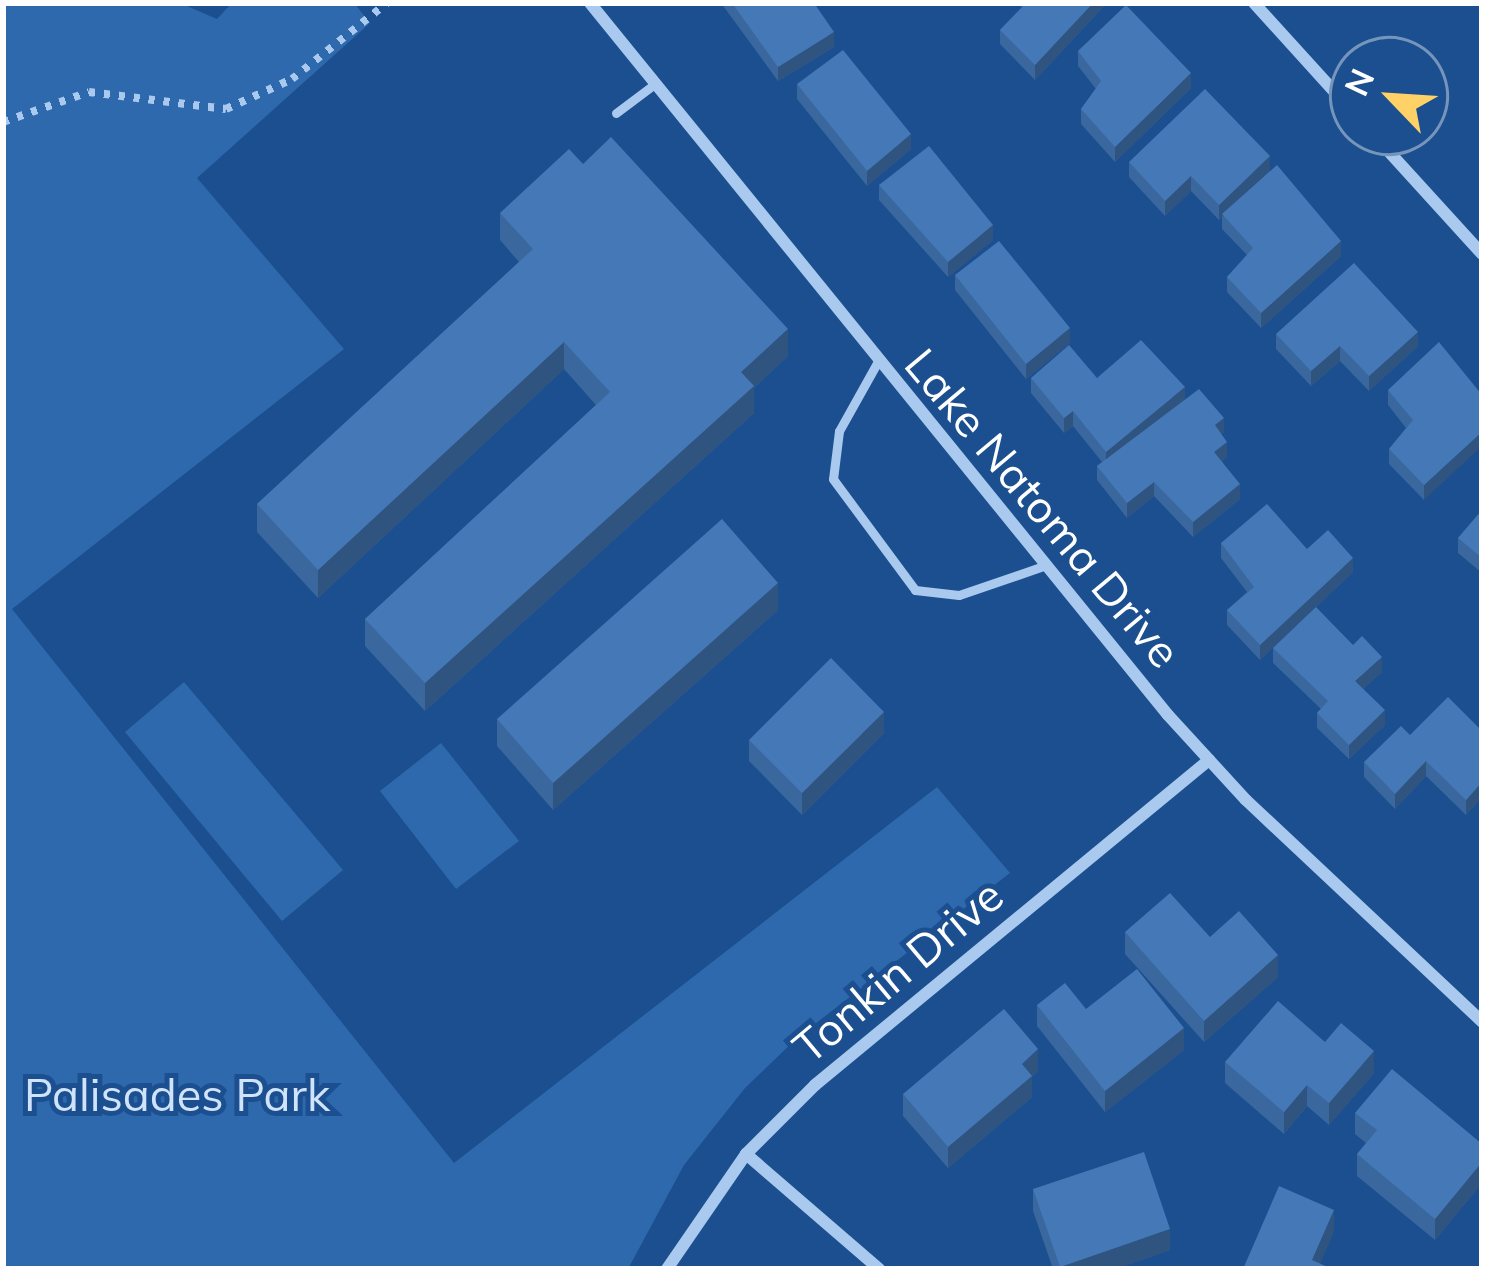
<!DOCTYPE html>
<style>
body{margin:0}
#map{position:relative;width:1485px;height:1272px;overflow:hidden;background:#1b4f8f;font-family:Mulish,sans-serif}
div>[style]{position:absolute}
.green>*{inset:0;background:#2e69ad}
.path>*{height:8px;margin-top:-4px;transform-origin:0;background:repeating-linear-gradient(90deg,#a9c9ee 0 6px,transparent 0 15px)}
.service>*{height:9px;margin:-4.5px;padding:0 4.5px;transform-origin:4.5px;border-radius:4.5px;background:#a9c9ee}
.minor>*{height:12px;margin:-6px;padding:0 6px;transform-origin:6px;border-radius:6px;background:#a9c9ee}
.wall>*{inset:0;background:#3a679d}
.shaded-wall>*{inset:0;background:#305480}
.building>*{inset:0;background:#4478b7}
span{translate:-50% -50%;white-space:nowrap;text-align:center;line-height:1.15;-webkit-text-stroke:10px #1b4f8f;paint-order:stroke}
.street-label{font-size:45px;color:#fff}
.park-label{font-size:45px;color:#cfe3fa}
.frame{position:absolute;inset:0;border:6px solid #fff;pointer-events:none}
.north{position:absolute;left:1329px;top:36px;width:120px;height:120px;box-sizing:border-box;background:#1b4f8f;border:3px solid #7695bc;border-radius:50%;rotate:295deg;font-size:33px;font-weight:700;line-height:48px;text-align:center;color:#fff}
.north::after{content:'';display:block;margin:auto;width:42px;height:54px;background:#ffd166;clip-path:polygon(50% 0,100% 100%,50% 72%,0 100%)}
</style>
<div id="map">
<div class="green">
<div style="clip-path:polygon(3px 3px,180px 3px,217px 19px,232px 3px,354px 3px,370px 23px,197px 178px,344px 349px,12px 609px,454px 1163px,937px 787px,1010px 873px,797px 1038px,745px 1088px,684px 1165px,628px 1269px,3px 1269px)"></div>
<div style="clip-path:polygon(184px 682px,343px 870px,282px 921px,125px 732px)"></div>
<div style="clip-path:polygon(441px 743px,519px 841px,456px 889px,380px 791px)"></div>
</div>
<div class="path">
<div style="left:3px;top:122px;width:91px;rotate:-19.2deg"></div>
<div style="left:89px;top:92px;width:138px;rotate:7.1deg"></div>
<div style="left:226px;top:109px;width:72px;rotate:-24.4deg"></div>
<div style="left:292px;top:79px;width:122px;rotate:-38.7deg"></div>
</div>
<div class="service">
<div style="left:616px;top:113px;width:45px;rotate:-36.9deg"></div>
<div style="left:877px;top:363px;width:78px;rotate:119.2deg"></div>
<div style="left:839px;top:431px;width:48px;rotate:97.1deg"></div>
<div style="left:833px;top:479px;width:138px;rotate:53.5deg"></div>
<div style="left:915px;top:590px;width:44px;rotate:6.5deg"></div>
<div style="left:959px;top:595px;width:87px;rotate:-18.9deg"></div>
</div>
<div class="minor">
<div style="left:590px;top:3px;width:917px;rotate:50.93deg"></div>
<div style="left:1168px;top:715px;width:115px;rotate:47.5deg"></div>
<div style="left:1246px;top:800px;width:324px;rotate:43.2deg"></div>
<div style="left:1254px;top:3px;width:147px;rotate:47.8deg"></div>
<div style="left:1371px;top:132px;width:165px;rotate:47.7deg"></div>
<div style="left:746px;top:1154px;width:176px;rotate:40.8deg"></div>
<div style="left:667px;top:1269px;width:140px;rotate:-55.5deg"></div>
<div style="left:746px;top:1154px;width:98px;rotate:-45deg"></div>
<div style="left:815px;top:1085px;width:511px;rotate:-39.52deg"></div>
</div>
<div class="wall">
<div style="clip-path:polygon(721px 3px,814px 3px,834px 47px,778px 81px)"></div>
<div style="clip-path:polygon(1017px 3px,1106px 3px,1106px 4px,1035px 80px,1000px 44px,1000px 30px,1022px 7px)"></div>
<div style="clip-path:polygon(1078px 51px,1191px 88px,1115px 162px,1081px 124px,1081px 109px,1096px 89px,1078px 66px)"></div>
<div style="clip-path:polygon(797px 84px,911px 149px,867px 186px,797px 99px)"></div>
<div style="clip-path:polygon(1129px 162px,1270px 171px,1341px 256px,1261px 328px,1227px 292px,1227px 277px,1247px 255px,1222px 229px,1222px 217px,1219px 220px,1191px 191px,1165px 216px,1129px 177px)"></div>
<div style="clip-path:polygon(583px 164px,788px 356px,754px 388px,754px 413px,425px 711px,365px 646px,365px 619px,596px 405px,564px 369px,318px 598px,257px 532px,257px 504px,519px 262px,500px 240px,500px 213px)"></div>
<div style="clip-path:polygon(879px 185px,993px 240px,948px 277px,879px 200px)"></div>
<div style="clip-path:polygon(955px 275px,1070px 343px,1026px 379px,955px 290px)"></div>
<div style="clip-path:polygon(1276px 334px,1418px 346px,1369px 391px,1340px 361px,1311px 386px,1276px 349px)"></div>
<div style="clip-path:polygon(1031px 378px,1097px 378px,1185px 400px,1224px 432px,1221px 434px,1227px 457px,1222px 461px,1240px 499px,1193px 537px,1154px 496px,1127px 518px,1097px 480px,1097px 466px,1102px 462px,1073px 426px,1064px 433px,1031px 393px)"></div>
<div style="clip-path:polygon(1388px 390px,1482px 395px,1424px 500px,1389px 464px,1389px 449px,1406px 428px,1388px 405px)"></div>
<div style="clip-path:polygon(1482px 510px,1482px 573px,1458px 553px,1458px 538px)"></div>
<div style="clip-path:polygon(1221px 543px,1307px 549px,1353px 572px,1260px 660px,1227px 625px,1227px 610px,1247px 592px,1221px 558px)"></div>
<div style="clip-path:polygon(778px 610px,553px 810px,497px 746px,497px 719px)"></div>
<div style="clip-path:polygon(1273px 648px,1382px 672px,1363px 689px,1385px 725px,1349px 759px,1317px 728px,1317px 713px,1321px 709px,1273px 663px)"></div>
<div style="clip-path:polygon(1482px 731px,1482px 797px,1466px 815px,1426px 776px,1395px 809px,1364px 777px,1364px 762px,1410px 735px)"></div>
<div style="clip-path:polygon(884px 733px,802px 815px,749px 761px,749px 740px)"></div>
<div style="clip-path:polygon(1125px 932px,1210px 937px,1278px 977px,1204px 1042px,1125px 954px)"></div>
<div style="clip-path:polygon(1037px 1005px,1086px 1009px,1184px 1050px,1105px 1112px,1037px 1026px)"></div>
<div style="clip-path:polygon(1325px 1042px,1374px 1073px,1329px 1125px,1307px 1106px,1284px 1134px,1225px 1083px,1225px 1062px)"></div>
<div style="clip-path:polygon(1038px 1071px,1032px 1077px,1032px 1097px,948px 1168px,903px 1116px,903px 1094px)"></div>
<div style="clip-path:polygon(1355px 1113px,1482px 1144px,1482px 1183px,1435px 1240px,1357px 1176px,1357px 1154px,1366px 1143px,1355px 1134px)"></div>
<div style="clip-path:polygon(1033px 1189px,1170px 1250px,1115px 1269px,1053px 1269px,1033px 1211px)"></div>
</div>
<div class="shaded-wall">
<div style="clip-path:polygon(1093px 3px,1106px 4px,1035px 80px,1035px 65px)"></div>
<div style="clip-path:polygon(834px 32px,834px 47px,778px 81px,778px 67px)"></div>
<div style="clip-path:polygon(1191px 73px,1191px 88px,1115px 162px,1115px 147px)"></div>
<div style="clip-path:polygon(911px 134px,911px 149px,867px 186px,867px 171px)"></div>
<div style="clip-path:polygon(1270px 156px,1270px 171px,1219px 220px,1219px 205px)"></div>
<div style="clip-path:polygon(1191px 176px,1191px 191px,1165px 216px,1165px 201px)"></div>
<div style="clip-path:polygon(993px 225px,993px 240px,948px 277px,948px 262px)"></div>
<div style="clip-path:polygon(1341px 241px,1341px 256px,1261px 328px,1261px 313px)"></div>
<div style="clip-path:polygon(1070px 328px,1070px 343px,1026px 379px,1026px 364px)"></div>
<div style="clip-path:polygon(788px 329px,788px 356px,754px 388px,754px 413px,425px 711px,425px 683px,741px 372px)"></div>
<div style="clip-path:polygon(1418px 332px,1418px 346px,1369px 391px,1369px 376px)"></div>
<div style="clip-path:polygon(564px 342px,564px 369px,318px 598px,318px 570px)"></div>
<div style="clip-path:polygon(1340px 346px,1340px 361px,1311px 386px,1311px 371px)"></div>
<div style="clip-path:polygon(1185px 387px,1185px 402px,1106px 466px,1106px 452px)"></div>
<div style="clip-path:polygon(1073px 411px,1073px 426px,1064px 433px,1064px 418px)"></div>
<div style="clip-path:polygon(1224px 418px,1224px 432px,1215px 440px,1215px 425px)"></div>
<div style="clip-path:polygon(1482px 432px,1482px 446px,1424px 500px,1424px 485px)"></div>
<div style="clip-path:polygon(1227px 442px,1227px 457px,1214px 467px,1214px 452px)"></div>
<div style="clip-path:polygon(1154px 482px,1154px 496px,1127px 518px,1127px 503px)"></div>
<div style="clip-path:polygon(1240px 484px,1240px 499px,1193px 537px,1193px 522px)"></div>
<div style="clip-path:polygon(1353px 558px,1353px 572px,1260px 660px,1260px 645px)"></div>
<div style="clip-path:polygon(778px 583px,778px 610px,553px 810px,553px 783px)"></div>
<div style="clip-path:polygon(1382px 657px,1382px 672px,1355px 696px,1355px 681px)"></div>
<div style="clip-path:polygon(1385px 710px,1385px 725px,1349px 759px,1349px 745px)"></div>
<div style="clip-path:polygon(884px 712px,884px 733px,802px 815px,802px 793px)"></div>
<div style="clip-path:polygon(1426px 761px,1426px 776px,1395px 809px,1395px 794px)"></div>
<div style="clip-path:polygon(1482px 782px,1482px 797px,1466px 815px,1466px 800px)"></div>
<div style="clip-path:polygon(1278px 955px,1278px 977px,1204px 1042px,1204px 1021px)"></div>
<div style="clip-path:polygon(1184px 1028px,1184px 1050px,1105px 1112px,1105px 1091px)"></div>
<div style="clip-path:polygon(1038px 1049px,1038px 1071px,1032px 1077px,1032px 1097px,948px 1168px,948px 1147px,1022px 1064px)"></div>
<div style="clip-path:polygon(1374px 1051px,1374px 1073px,1329px 1125px,1329px 1103px)"></div>
<div style="clip-path:polygon(1307px 1085px,1307px 1106px,1284px 1134px,1284px 1112px)"></div>
<div style="clip-path:polygon(1482px 1162px,1482px 1183px,1435px 1240px,1435px 1219px)"></div>
<div style="clip-path:polygon(1334px 1210px,1334px 1232px,1318px 1269px,1312px 1260px)"></div>
<div style="clip-path:polygon(1170px 1229px,1170px 1250px,1115px 1269px,1060px 1269px,1060px 1267px)"></div>
</div>
<div class="building">
<div style="clip-path:polygon(732px 3px,814px 3px,834px 32px,778px 67px)"></div>
<div style="clip-path:polygon(1026px 3px,1093px 3px,1035px 65px,1000px 30px)"></div>
<div style="clip-path:polygon(1126px 5px,1191px 73px,1115px 147px,1081px 109px,1101px 81px,1078px 51px)"></div>
<div style="clip-path:polygon(843px 50px,911px 134px,867px 171px,797px 84px)"></div>
<div style="clip-path:polygon(1205px 89px,1270px 156px,1219px 205px,1191px 176px,1165px 201px,1129px 162px)"></div>
<div style="clip-path:polygon(611px 137px,788px 329px,741px 372px,754px 386px,425px 683px,365px 619px,610px 392px,564px 342px,318px 570px,257px 504px,533px 249px,500px 213px,569px 149px,583px 164px)"></div>
<div style="clip-path:polygon(929px 146px,993px 225px,948px 262px,879px 185px)"></div>
<div style="clip-path:polygon(1277px 165px,1341px 241px,1261px 313px,1227px 277px,1253px 248px,1222px 214px)"></div>
<div style="clip-path:polygon(999px 241px,1070px 328px,1026px 364px,955px 275px)"></div>
<div style="clip-path:polygon(1354px 263px,1418px 332px,1369px 376px,1340px 346px,1311px 371px,1276px 334px)"></div>
<div style="clip-path:polygon(1141px 340px,1185px 387px,1106px 452px,1073px 411px,1064px 418px,1031px 378px,1069px 345px,1097px 378px)"></div>
<div style="clip-path:polygon(1439px 342px,1482px 395px,1482px 432px,1424px 485px,1389px 449px,1413px 420px,1388px 390px)"></div>
<div style="clip-path:polygon(1199px 389px,1224px 418px,1215px 425px,1227px 442px,1214px 452px,1240px 484px,1193px 522px,1154px 482px,1127px 503px,1097px 466px)"></div>
<div style="clip-path:polygon(1267px 504px,1307px 549px,1328px 530px,1353px 558px,1260px 645px,1227px 610px,1254px 587px,1221px 543px)"></div>
<div style="clip-path:polygon(1482px 510px,1482px 558px,1458px 538px)"></div>
<div style="clip-path:polygon(722px 519px,778px 583px,553px 783px,497px 719px)"></div>
<div style="clip-path:polygon(1316px 607px,1353px 645px,1362px 636px,1382px 657px,1355px 681px,1385px 710px,1349px 745px,1317px 713px,1328px 701px,1273px 648px)"></div>
<div style="clip-path:polygon(831px 658px,884px 712px,802px 793px,749px 740px)"></div>
<div style="clip-path:polygon(1448px 697px,1482px 731px,1482px 782px,1466px 800px,1426px 761px,1395px 794px,1364px 762px,1401px 726px,1410px 735px)"></div>
<div style="clip-path:polygon(1170px 893px,1210px 937px,1239px 911px,1278px 955px,1204px 1021px,1125px 932px)"></div>
<div style="clip-path:polygon(1137px 969px,1184px 1028px,1105px 1091px,1037px 1005px,1065px 983px,1086px 1009px)"></div>
<div style="clip-path:polygon(1278px 1001px,1325px 1042px,1341px 1023px,1374px 1051px,1329px 1103px,1307px 1085px,1284px 1112px,1225px 1062px)"></div>
<div style="clip-path:polygon(1004px 1009px,1038px 1049px,1022px 1064px,1032px 1076px,948px 1147px,903px 1094px)"></div>
<div style="clip-path:polygon(1392px 1069px,1482px 1144px,1482px 1162px,1435px 1219px,1357px 1154px,1377px 1130px,1355px 1113px)"></div>
<div style="clip-path:polygon(1144px 1152px,1170px 1229px,1060px 1267px,1033px 1189px)"></div>
<div style="clip-path:polygon(1279px 1186px,1334px 1210px,1312px 1260px,1332px 1269px,1243px 1269px)"></div>
</div>
<div class="street-label">
<span style="left:1043px;top:508px;rotate:50deg">Lake Natoma Drive</span>
<span style="left:898px;top:971px;rotate:-40deg">Tonkin Drive</span>
</div>
<div class="park-label">
<span style="left:177px;top:1095px">Palisades Park</span>
</div>
<div class="frame"></div>
<div class="north">N</div>
</div>
